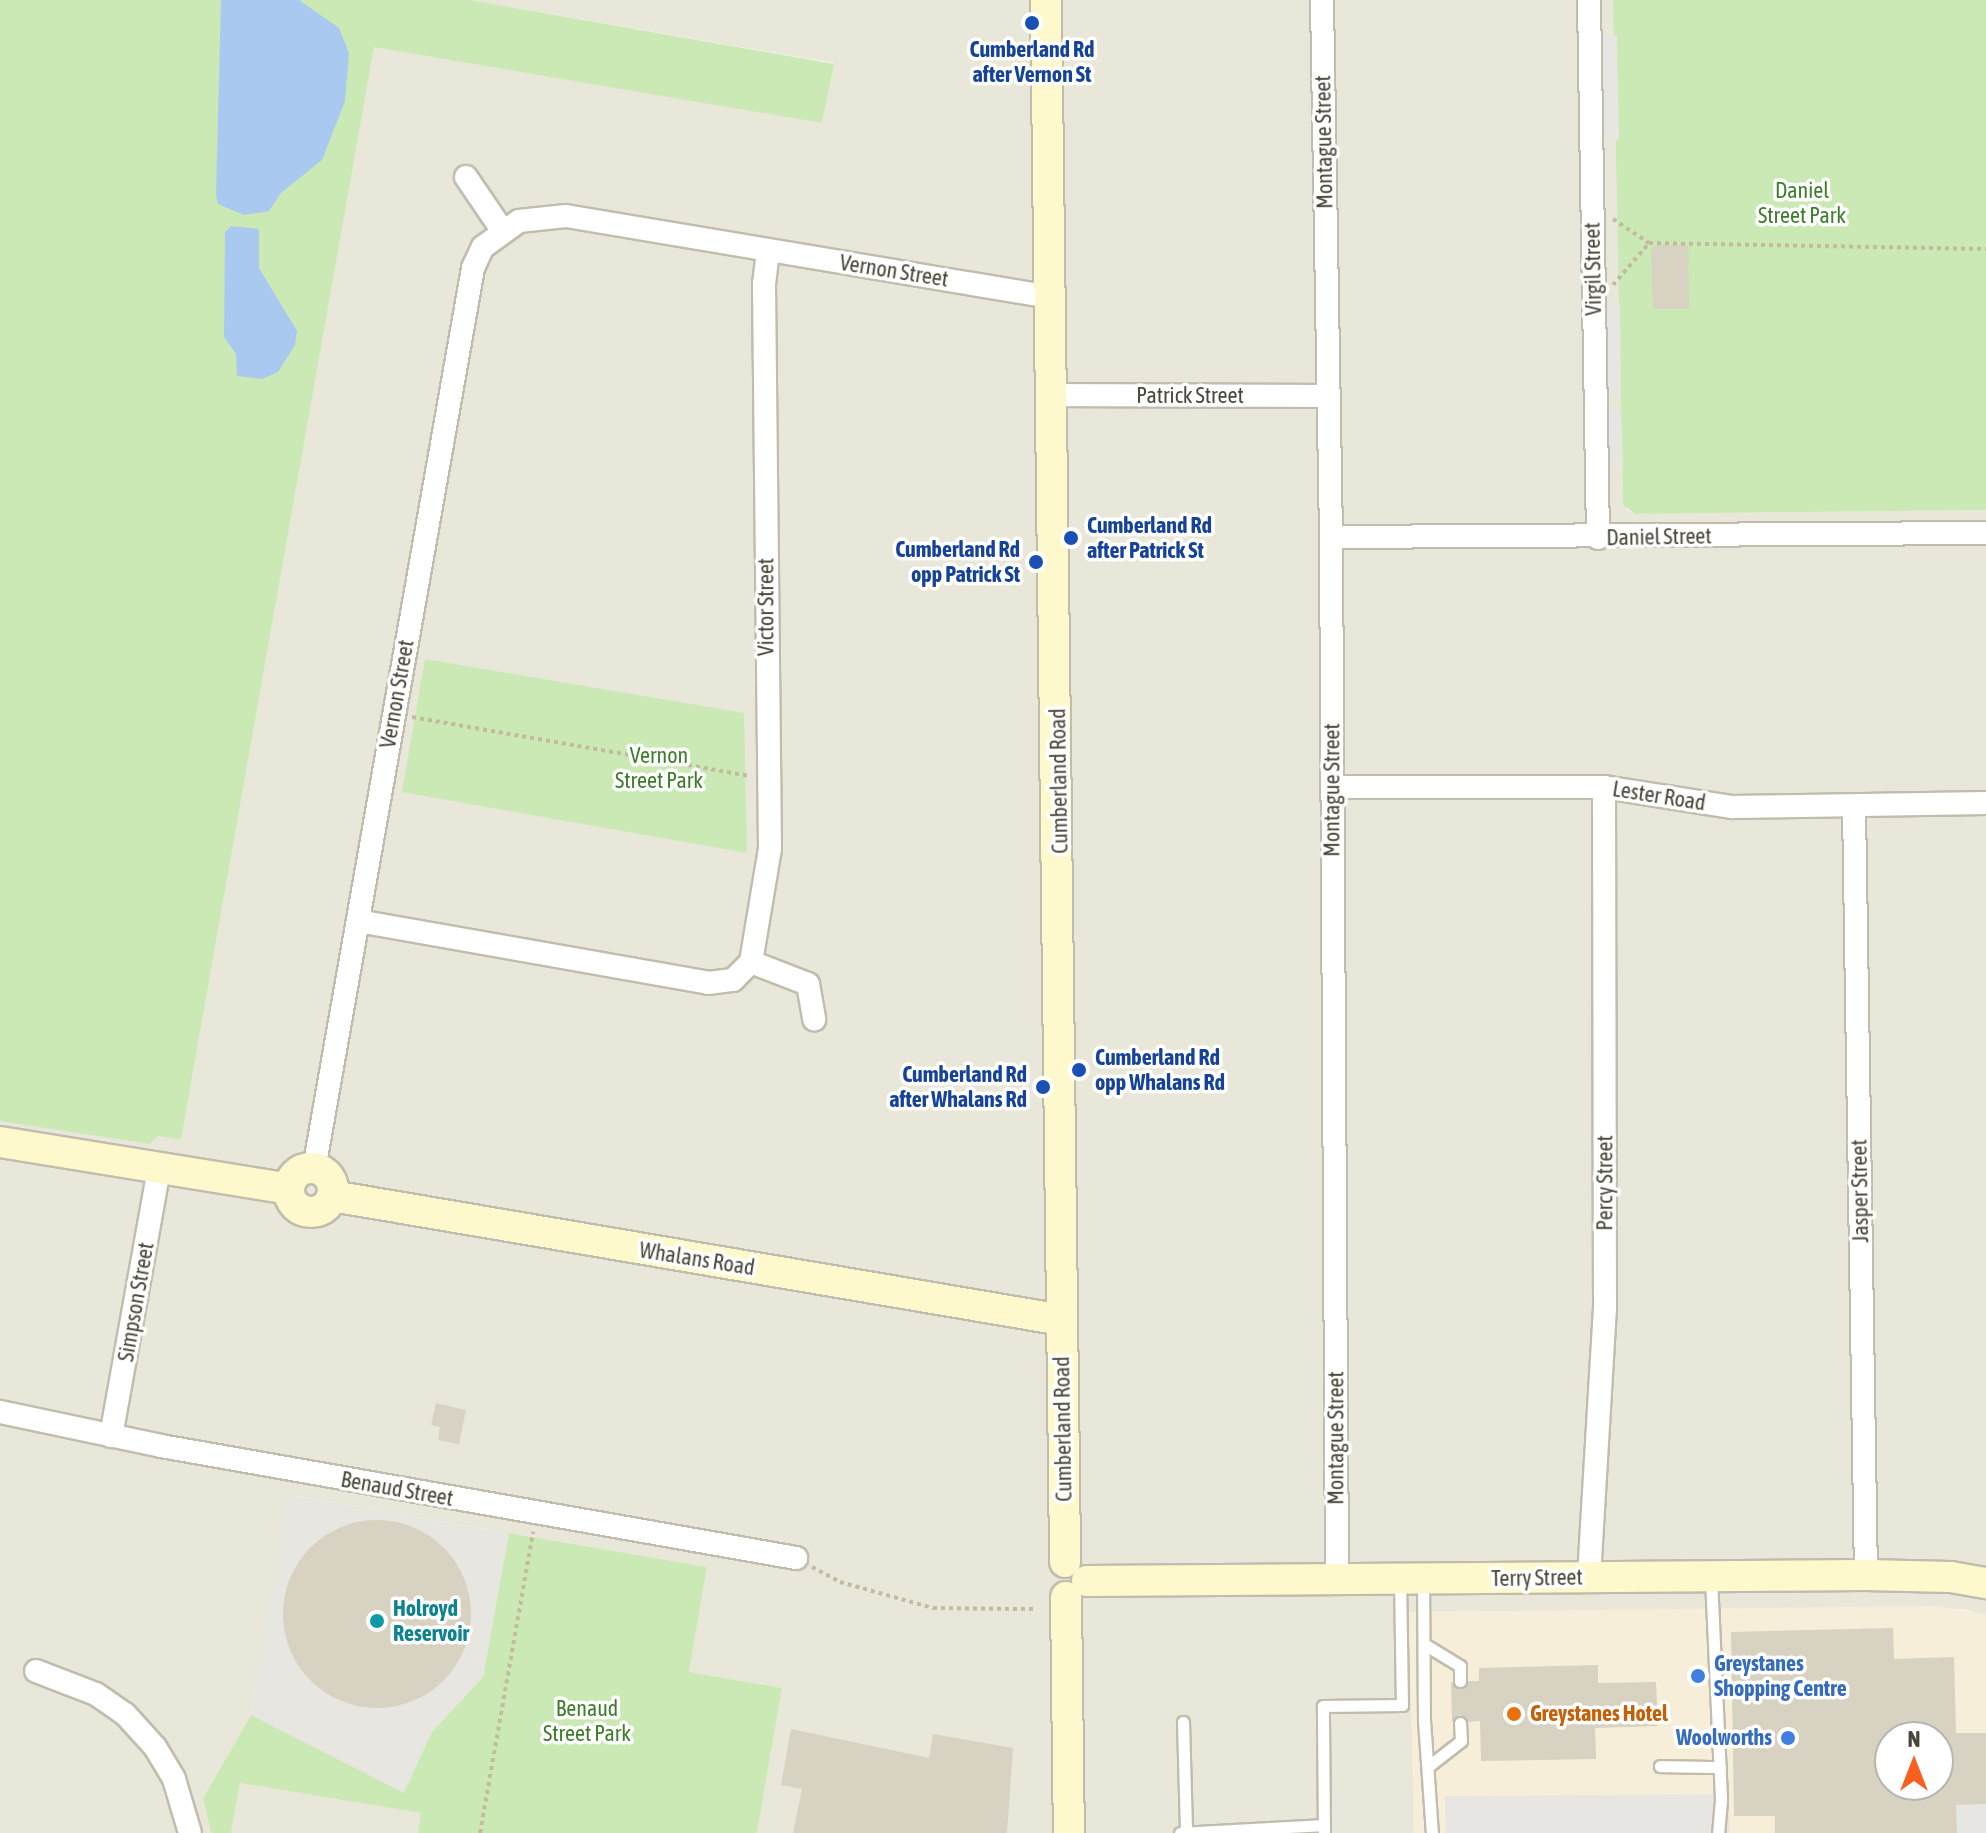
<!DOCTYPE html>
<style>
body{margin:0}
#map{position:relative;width:1986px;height:1833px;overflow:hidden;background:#f6f4eb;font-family:"Asap Condensed",sans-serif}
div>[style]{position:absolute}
.residential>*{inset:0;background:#e9e7da}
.commercial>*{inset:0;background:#f6eed8}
.industrial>*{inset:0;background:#e8e6e0}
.green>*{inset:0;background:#cae9b5}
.parking>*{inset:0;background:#e7e6e3}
.water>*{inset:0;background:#a9c9f1}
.building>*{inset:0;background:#d7d2c1}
.round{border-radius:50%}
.path>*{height:4px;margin-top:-2px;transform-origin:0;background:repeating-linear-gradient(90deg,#c3bb9f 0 4px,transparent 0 8px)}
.roads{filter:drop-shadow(2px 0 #c1bdae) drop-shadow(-2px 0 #c1bdae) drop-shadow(0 2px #c1bdae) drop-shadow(0 -2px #c1bdae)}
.lane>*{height:11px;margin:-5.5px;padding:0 5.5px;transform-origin:5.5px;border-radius:5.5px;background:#fff}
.street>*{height:22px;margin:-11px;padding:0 11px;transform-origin:11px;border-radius:11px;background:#fff}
.secondary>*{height:30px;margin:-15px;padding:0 15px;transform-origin:15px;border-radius:15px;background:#fef9cd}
.secondary>.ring{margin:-15px;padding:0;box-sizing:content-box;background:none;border:30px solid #fef9cd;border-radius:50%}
.dots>*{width:22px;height:22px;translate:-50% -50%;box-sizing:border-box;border:4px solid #fff;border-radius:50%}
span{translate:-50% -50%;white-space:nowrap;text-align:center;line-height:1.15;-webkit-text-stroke:7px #fff;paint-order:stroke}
.transit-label{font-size:22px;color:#164399;font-weight:700}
.left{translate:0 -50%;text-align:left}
.right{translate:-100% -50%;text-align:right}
.street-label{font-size:22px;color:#4a4639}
.park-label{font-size:22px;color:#3e7d2b}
.culture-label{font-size:22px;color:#0d838f;font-weight:700}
.shop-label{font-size:22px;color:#366cbe;font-weight:700}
.food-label{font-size:22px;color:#c56008;font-weight:700}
.north{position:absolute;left:1874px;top:1721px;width:80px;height:80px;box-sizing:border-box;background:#fff;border:2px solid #b7b5b0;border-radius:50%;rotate:0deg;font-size:22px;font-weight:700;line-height:32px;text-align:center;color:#4a4639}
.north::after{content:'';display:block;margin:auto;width:28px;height:36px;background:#f95f1f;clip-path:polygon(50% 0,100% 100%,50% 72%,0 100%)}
</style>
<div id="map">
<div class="residential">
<div style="clip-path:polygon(470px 0,1613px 0,1627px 510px,1635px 514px,1986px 510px,1986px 1615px,1963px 1609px,1410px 1612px,1414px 1833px,757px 1833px,782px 1688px,689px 1672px,707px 1567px,290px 1495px,251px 1715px,203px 1798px,211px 1833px,0 1833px,0 1109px,181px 1140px,374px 46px,822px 123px,834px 63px)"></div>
<div style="clip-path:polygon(240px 1783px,422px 1813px,418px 1833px,231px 1833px)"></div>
</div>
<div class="commercial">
<div style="clip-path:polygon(evenodd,1938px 1606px,1986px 1615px,1986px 1833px,1414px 1833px,1409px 1612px,1938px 1606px,1890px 1737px,1938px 1737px,1938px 1785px,1890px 1785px,1890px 1737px)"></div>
</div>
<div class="industrial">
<div style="clip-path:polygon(289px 1495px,509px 1533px,483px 1677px,431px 1733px,404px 1794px,251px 1715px)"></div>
</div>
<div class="green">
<div style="clip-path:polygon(0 0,470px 0,834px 64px,822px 123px,374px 47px,181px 1140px,158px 1136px,150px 1144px,0 1121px)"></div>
<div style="clip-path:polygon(1613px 0,1986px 0,1986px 510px,1635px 514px,1623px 505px)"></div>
<div style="clip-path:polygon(425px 659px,744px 713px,747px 853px,402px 792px)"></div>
<div style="clip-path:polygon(509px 1533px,707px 1567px,689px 1672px,782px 1688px,757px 1833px,418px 1833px,421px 1813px,240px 1783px,231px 1833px,211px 1833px,203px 1798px,251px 1715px,404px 1793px,431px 1733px,483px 1677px)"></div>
</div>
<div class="parking">
<div style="clip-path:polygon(1601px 36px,1617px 36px,1619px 140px,1603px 141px)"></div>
<div style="clip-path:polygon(1605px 304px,1620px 304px,1621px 395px,1606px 395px)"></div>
<div style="clip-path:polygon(1607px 408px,1621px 408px,1623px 467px,1609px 468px)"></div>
<div style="clip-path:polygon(1729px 1794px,1729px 1833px,1446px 1833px,1445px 1796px)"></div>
<div style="clip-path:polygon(1986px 1804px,1986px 1833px,1957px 1833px,1956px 1805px)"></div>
</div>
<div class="water">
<div style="clip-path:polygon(221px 0,299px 0,339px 28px,349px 53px,345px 101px,322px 160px,281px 193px,269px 211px,244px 215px,218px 204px,216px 195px)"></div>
<div style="clip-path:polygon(231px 226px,259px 229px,259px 268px,297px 331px,295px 345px,278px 372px,262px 379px,237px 376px,236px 354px,224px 337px,225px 232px)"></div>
</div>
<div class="building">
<div style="clip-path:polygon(1659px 245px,1688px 245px,1689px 309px,1653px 309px,1651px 248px)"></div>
<div style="clip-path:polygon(436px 1403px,466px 1410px,459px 1444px,438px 1440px,440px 1427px,431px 1425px)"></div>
<div class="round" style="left:283px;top:1520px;width:188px;height:188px"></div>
<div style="clip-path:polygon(evenodd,1893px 1628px,1894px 1659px,1954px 1657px,1956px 1733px,1986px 1733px,1986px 1804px,1956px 1805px,1957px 1833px,1775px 1833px,1775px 1816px,1734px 1816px,1731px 1632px,1893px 1628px,1890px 1737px,1938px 1737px,1938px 1785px,1890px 1785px,1890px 1737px)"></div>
<div style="clip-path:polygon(1598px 1665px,1598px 1683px,1656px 1682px,1658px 1726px,1595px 1728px,1596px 1759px,1481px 1761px,1480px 1721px,1468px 1722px,1460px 1715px,1452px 1722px,1451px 1682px,1464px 1689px,1468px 1681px,1479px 1681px,1479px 1668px)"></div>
<div style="clip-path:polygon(791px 1729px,929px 1758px,933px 1734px,1013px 1748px,1007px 1833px,793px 1833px,802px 1789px,781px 1785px)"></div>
</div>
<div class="path">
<div style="left:1613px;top:219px;width:43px;rotate:33.7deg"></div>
<div style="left:1649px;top:243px;width:337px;rotate:1deg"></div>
<div style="left:1613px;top:285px;width:55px;rotate:-49.4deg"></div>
<div style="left:412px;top:717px;width:343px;rotate:9.9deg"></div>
<div style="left:812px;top:1567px;width:32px;rotate:28deg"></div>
<div style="left:840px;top:1582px;width:97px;rotate:15.6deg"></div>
<div style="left:933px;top:1608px;width:104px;rotate:0.6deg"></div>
<div style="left:480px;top:1833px;width:306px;rotate:-80deg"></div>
</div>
<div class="roads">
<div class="lane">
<div style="left:1711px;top:1578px;width:222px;rotate:87.4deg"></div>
<div style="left:1721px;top:1800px;width:33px;rotate:95deg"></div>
<div style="left:1423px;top:1579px;width:141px;rotate:89.6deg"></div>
<div style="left:1424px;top:1720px;width:113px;rotate:86deg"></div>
<div style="left:1424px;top:1644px;width:42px;rotate:31.4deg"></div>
<div style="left:1460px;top:1666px;width:15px;rotate:90deg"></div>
<div style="left:1183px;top:1722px;width:109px;rotate:88.4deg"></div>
<div style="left:1430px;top:1765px;width:39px;rotate:-38deg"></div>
<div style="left:1461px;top:1741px;width:18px;rotate:-93deg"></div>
<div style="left:1660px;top:1766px;width:60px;rotate:1deg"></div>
<div style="left:1180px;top:1833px;width:144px;rotate:-3.2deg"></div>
<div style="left:1324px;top:1833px;width:127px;rotate:-90.5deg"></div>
<div style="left:1323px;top:1706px;width:79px;rotate:-0.7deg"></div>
<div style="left:1402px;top:1705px;width:125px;rotate:-90.9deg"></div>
</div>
<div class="street">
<div style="left:1322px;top:0;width:537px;rotate:89.04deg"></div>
<div style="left:1331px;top:537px;width:1043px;rotate:89.67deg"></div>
<div style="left:1589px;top:0;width:538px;rotate:89.04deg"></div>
<div style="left:466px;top:177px;width:64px;rotate:55.8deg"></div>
<div style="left:1052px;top:395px;width:276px;rotate:0.2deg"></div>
<div style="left:1331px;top:537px;width:655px;rotate:-0.35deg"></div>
<div style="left:1332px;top:787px;width:272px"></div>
<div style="left:1604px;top:787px;width:130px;rotate:8.9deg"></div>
<div style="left:1732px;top:807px;width:254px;rotate:-0.9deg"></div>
<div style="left:1854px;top:806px;width:769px;rotate:89.11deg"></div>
<div style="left:358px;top:921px;width:355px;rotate:10deg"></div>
<div style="left:708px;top:983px;width:25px;rotate:-7deg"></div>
<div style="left:733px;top:980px;width:25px;rotate:-45deg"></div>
<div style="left:751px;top:962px;width:115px;rotate:-80.5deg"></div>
<div style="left:770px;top:849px;width:565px;rotate:-90.61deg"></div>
<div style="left:764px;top:284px;width:33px;rotate:-83deg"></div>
<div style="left:751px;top:962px;width:61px;rotate:21.1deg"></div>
<div style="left:808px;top:984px;width:36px;rotate:80deg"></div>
<div style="left:314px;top:1169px;width:915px;rotate:-79.99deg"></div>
<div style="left:473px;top:268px;width:23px;rotate:-65deg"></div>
<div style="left:483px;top:247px;width:44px;rotate:-35.8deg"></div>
<div style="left:519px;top:221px;width:47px;rotate:-6.1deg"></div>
<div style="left:566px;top:216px;width:492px;rotate:9.5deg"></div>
<div style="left:0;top:1412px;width:165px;rotate:11.9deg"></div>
<div style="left:161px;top:1446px;width:645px;rotate:10deg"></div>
<div style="left:111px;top:1436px;width:271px;rotate:-79.8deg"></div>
<div style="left:1589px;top:1577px;width:268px;rotate:-86.6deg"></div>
<div style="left:1605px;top:1309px;width:522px;rotate:-90.11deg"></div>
<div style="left:36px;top:1671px;width:64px;rotate:21deg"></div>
<div style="left:96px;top:1694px;width:35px;rotate:35deg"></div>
<div style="left:125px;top:1714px;width:45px;rotate:47.7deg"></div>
<div style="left:155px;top:1747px;width:37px;rotate:59deg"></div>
<div style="left:174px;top:1779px;width:56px;rotate:73.5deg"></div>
</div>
<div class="secondary">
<div style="left:1046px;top:0;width:1562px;rotate:89.3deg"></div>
<div style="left:0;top:1142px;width:293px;rotate:9.2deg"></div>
<div class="ring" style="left:289px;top:1168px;width:14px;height:14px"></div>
<div style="left:332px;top:1196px;width:740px;rotate:9.64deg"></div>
<div style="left:1087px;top:1581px;width:779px;rotate:-0.44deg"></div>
<div style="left:1866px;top:1575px;width:85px;rotate:1.3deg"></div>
<div style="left:1951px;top:1577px;width:36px;rotate:10deg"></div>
<div style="left:1066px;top:1597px;width:236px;rotate:89.3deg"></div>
</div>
</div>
<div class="dots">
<div style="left:1032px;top:23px;background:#1a4fb4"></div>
<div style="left:1071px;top:538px;background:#1a4fb4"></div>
<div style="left:1036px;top:562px;background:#1a4fb4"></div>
<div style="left:1079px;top:1070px;background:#1a4fb4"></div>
<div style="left:1043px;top:1087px;background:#1a4fb4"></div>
<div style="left:377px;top:1621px;background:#0f9aa8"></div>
<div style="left:1698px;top:1676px;background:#3f7fe0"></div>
<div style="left:1514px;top:1714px;background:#e8710a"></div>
<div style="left:1788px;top:1738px;background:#3f7fe0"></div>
</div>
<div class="transit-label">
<span style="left:1032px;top:62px">Cumberland Rd<br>after Vernon St</span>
<span class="left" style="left:1087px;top:538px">Cumberland Rd<br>after Patrick St</span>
<span class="right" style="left:1020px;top:562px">Cumberland Rd<br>opp Patrick St</span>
<span class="left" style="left:1095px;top:1070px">Cumberland Rd<br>opp Whalans Rd</span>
<span class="right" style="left:1027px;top:1087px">Cumberland Rd<br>after Whalans Rd</span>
</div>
<div class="street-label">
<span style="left:1324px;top:142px;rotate:-91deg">Montague Street</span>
<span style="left:1593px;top:269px;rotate:-91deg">Virgil Street</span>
<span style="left:894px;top:271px;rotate:9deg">Vernon Street</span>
<span style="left:1190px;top:396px">Patrick Street</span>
<span style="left:1659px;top:537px;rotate:-1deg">Daniel Street</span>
<span style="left:766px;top:607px;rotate:-90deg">Victor Street</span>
<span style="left:397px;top:694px;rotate:-80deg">Vernon Street</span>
<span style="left:1059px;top:781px;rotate:-91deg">Cumberland Road</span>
<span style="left:1332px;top:790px;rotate:-90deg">Montague Street</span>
<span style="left:1659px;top:796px;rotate:9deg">Lester Road</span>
<span style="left:1605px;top:1183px;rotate:-90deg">Percy Street</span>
<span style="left:1860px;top:1191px;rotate:-91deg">Jasper Street</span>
<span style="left:697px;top:1259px;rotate:9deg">Whalans Road</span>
<span style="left:136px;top:1302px;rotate:-80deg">Simpson Street</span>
<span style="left:1063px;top:1429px;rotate:-91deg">Cumberland Road</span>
<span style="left:1336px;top:1438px;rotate:-90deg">Montague Street</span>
<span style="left:397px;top:1489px;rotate:10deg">Benaud Street</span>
<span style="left:1537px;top:1578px;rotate:-1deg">Terry Street</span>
</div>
<div class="park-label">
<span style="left:1802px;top:203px">Daniel<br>Street Park</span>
<span style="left:659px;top:768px">Vernon<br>Street Park</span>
<span style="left:587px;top:1721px">Benaud<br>Street Park</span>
</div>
<div class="culture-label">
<span class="left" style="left:393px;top:1621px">Holroyd<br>Reservoir</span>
</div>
<div class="shop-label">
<span class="left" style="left:1714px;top:1676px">Greystanes<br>Shopping Centre</span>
<span class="right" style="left:1772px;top:1738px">Woolworths</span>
</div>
<div class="food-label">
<span class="left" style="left:1530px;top:1714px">Greystanes Hotel</span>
</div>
<div class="north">N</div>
</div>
